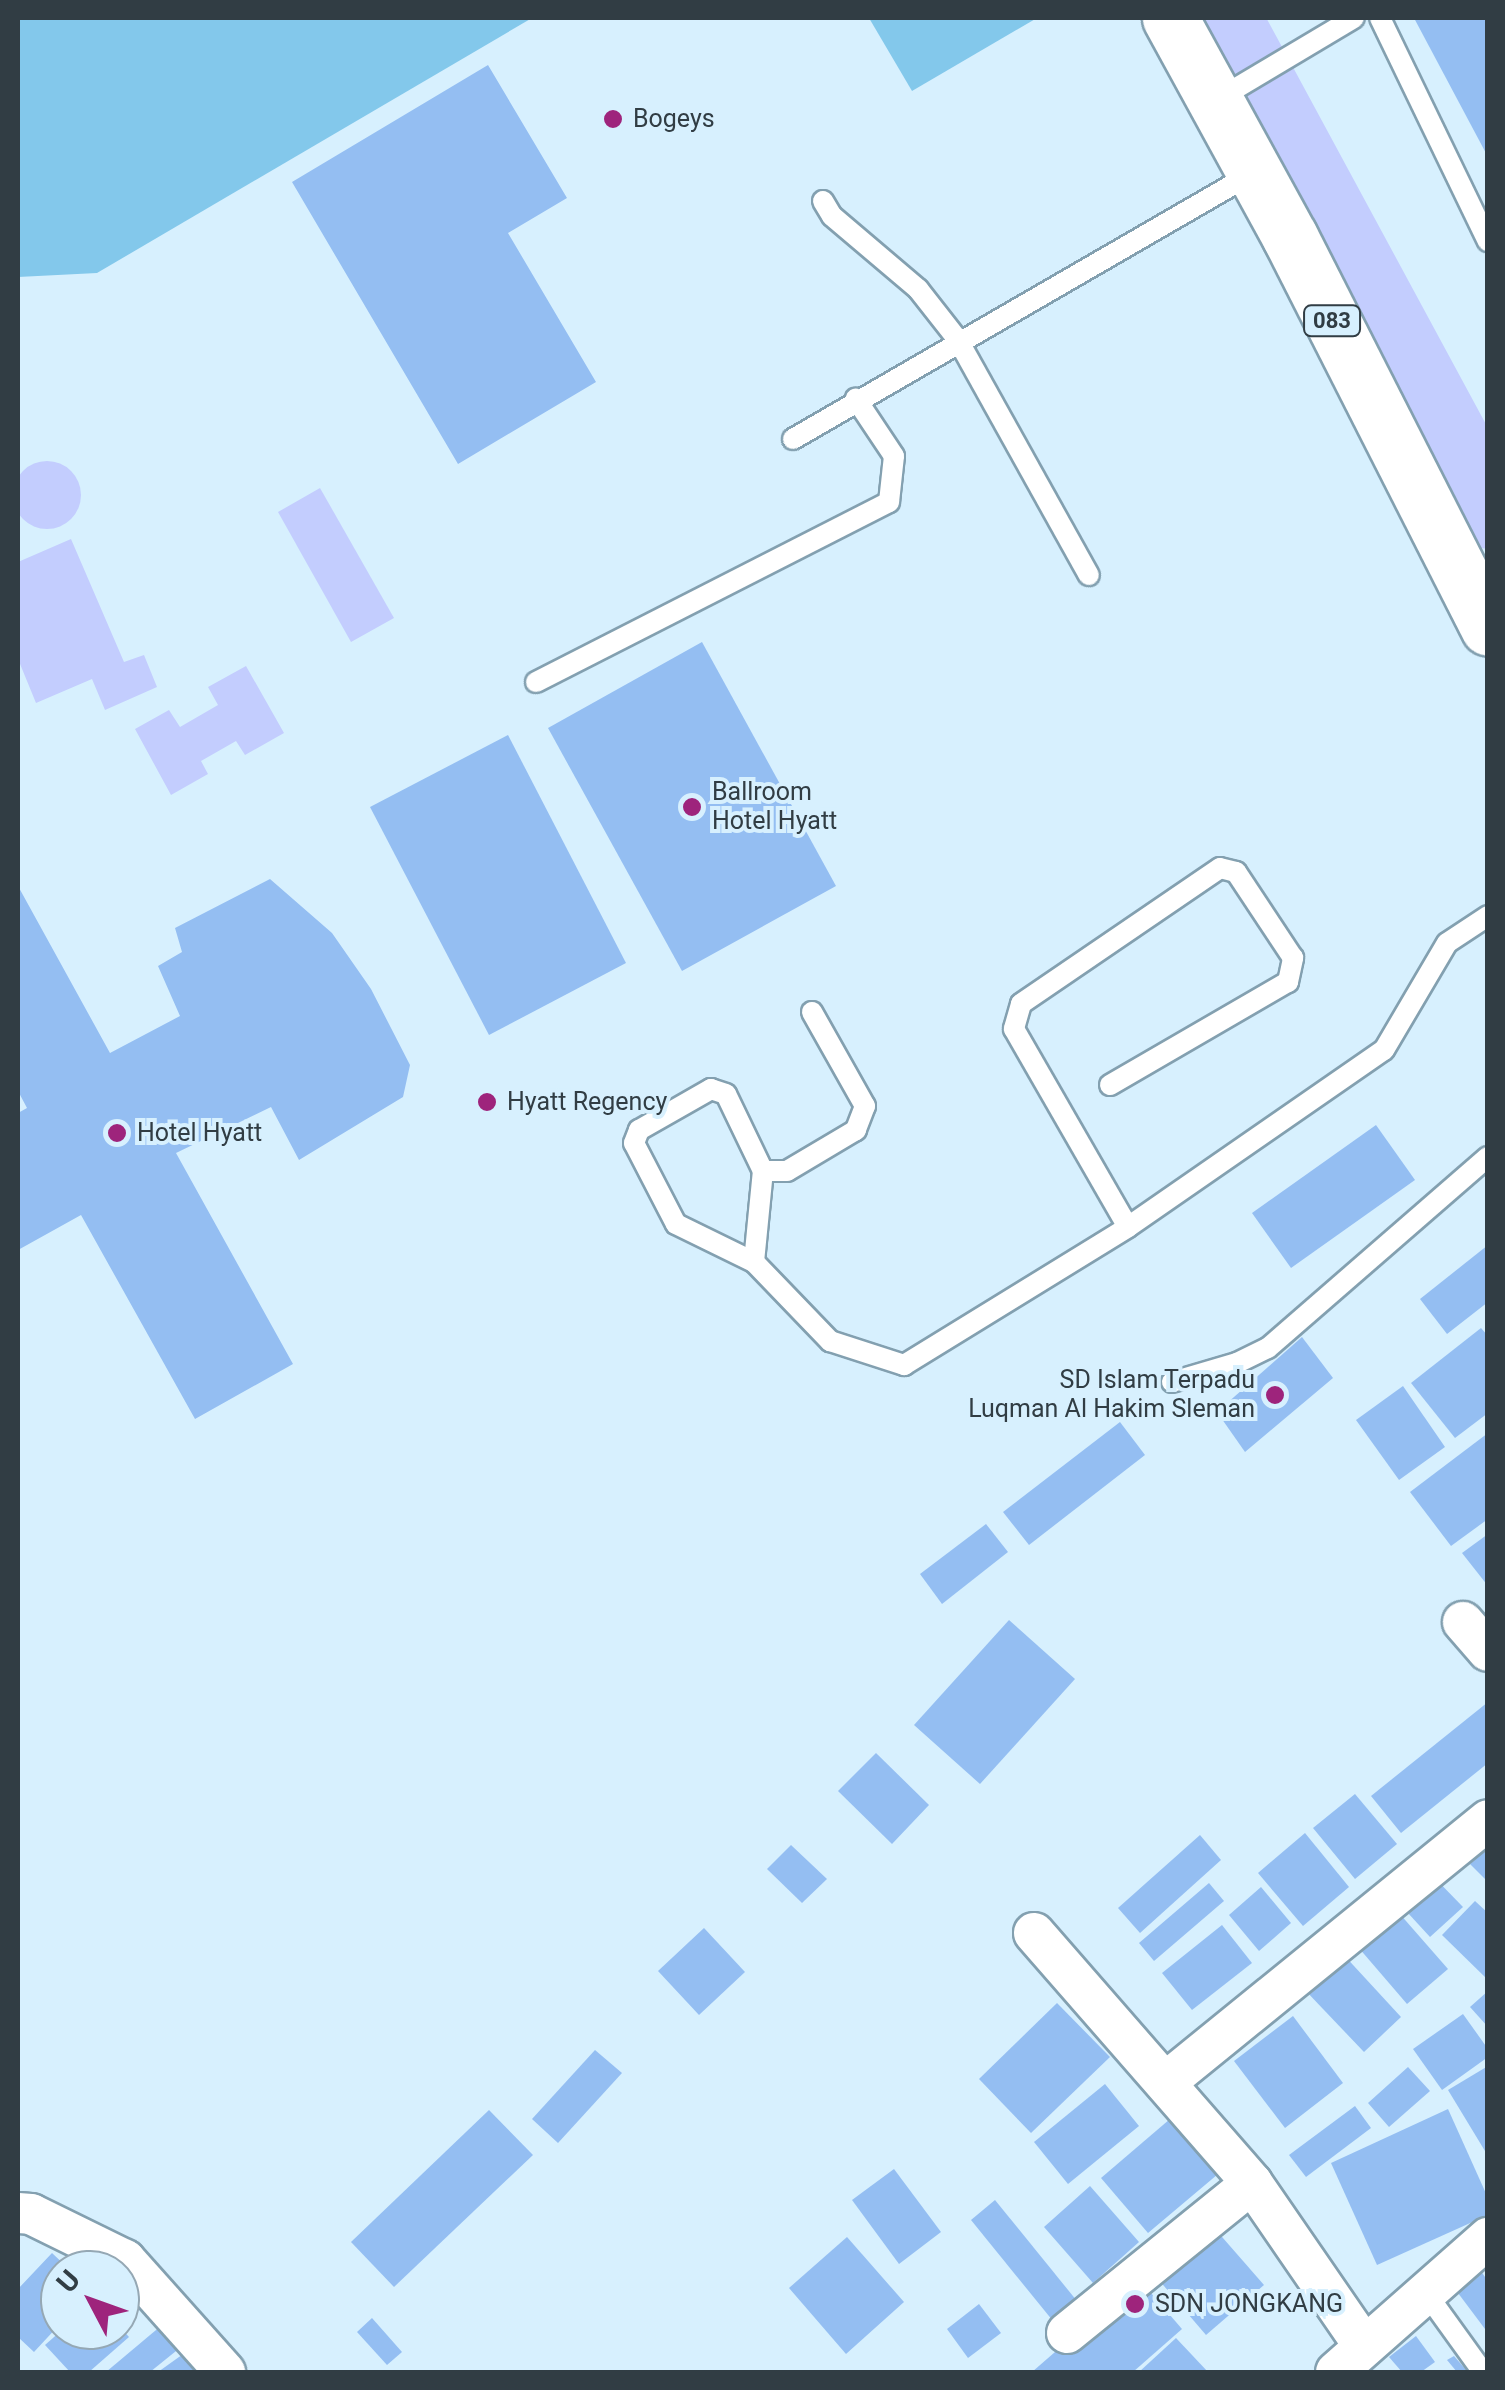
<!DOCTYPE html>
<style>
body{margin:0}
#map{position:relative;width:1505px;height:2390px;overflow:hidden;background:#d7f0fe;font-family:Roboto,sans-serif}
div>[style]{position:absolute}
.green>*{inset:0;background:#83c8eb}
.water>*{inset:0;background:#c3cdfe}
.round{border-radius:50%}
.river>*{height:78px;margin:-39px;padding:0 39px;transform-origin:39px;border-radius:39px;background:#c3cdfe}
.building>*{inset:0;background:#94bef2}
.roads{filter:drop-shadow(2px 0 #83a0b0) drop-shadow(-2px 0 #83a0b0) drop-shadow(0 2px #83a0b0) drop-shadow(0 -2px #83a0b0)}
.service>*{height:20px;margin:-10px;padding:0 10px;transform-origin:10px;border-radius:10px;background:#fff}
.minor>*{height:40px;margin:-20px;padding:0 20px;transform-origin:20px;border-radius:20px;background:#fff}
.primary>*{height:55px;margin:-27.5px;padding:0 27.5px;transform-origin:27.5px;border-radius:27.5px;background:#fff}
.dots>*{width:28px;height:28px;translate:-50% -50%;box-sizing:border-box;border:5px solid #d7f0fe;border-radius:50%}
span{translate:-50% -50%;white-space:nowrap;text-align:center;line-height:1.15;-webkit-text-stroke:8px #d7f0fe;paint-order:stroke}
.shield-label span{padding:2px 8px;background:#d7f0fe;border:2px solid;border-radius:8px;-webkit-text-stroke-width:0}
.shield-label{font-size:22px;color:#313d44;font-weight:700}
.poi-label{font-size:25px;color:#313d44}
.left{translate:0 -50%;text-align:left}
.right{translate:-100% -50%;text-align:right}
.frame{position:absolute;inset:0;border:20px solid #313d44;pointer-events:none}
.north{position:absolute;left:40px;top:2250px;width:100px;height:100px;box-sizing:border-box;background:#d7f0fe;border:2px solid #95a8b4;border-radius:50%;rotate:311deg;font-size:28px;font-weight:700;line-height:40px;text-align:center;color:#313d44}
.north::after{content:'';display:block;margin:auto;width:35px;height:45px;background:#9e247c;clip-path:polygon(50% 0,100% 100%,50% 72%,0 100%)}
</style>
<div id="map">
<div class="green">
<div style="clip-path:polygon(18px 18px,532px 18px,97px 273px,18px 277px)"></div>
<div style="clip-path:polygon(869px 18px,1037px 18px,912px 91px)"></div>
</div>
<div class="water">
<div class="round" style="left:13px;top:461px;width:68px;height:68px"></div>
<div style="clip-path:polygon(320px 488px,394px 618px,351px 642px,278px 512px)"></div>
<div style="clip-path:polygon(71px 539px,124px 662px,144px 655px,157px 687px,105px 710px,92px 679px,36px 703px,18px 659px,18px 562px)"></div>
<div style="clip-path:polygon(246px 666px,284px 733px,245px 755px,236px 741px,201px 761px,208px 774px,171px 795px,135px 729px,169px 710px,180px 727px,218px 705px,208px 687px)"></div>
</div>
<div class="river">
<div style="left:1222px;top:18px;width:559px;rotate:61.6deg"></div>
</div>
<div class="building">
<div style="clip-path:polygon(1414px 18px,1488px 18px,1488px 157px)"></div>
<div style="clip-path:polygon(488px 65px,567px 198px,508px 233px,596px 382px,458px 464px,292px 182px)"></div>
<div style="clip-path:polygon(702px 642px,836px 886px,682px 971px,548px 728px)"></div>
<div style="clip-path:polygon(508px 735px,626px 963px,489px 1035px,370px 807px)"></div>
<div style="clip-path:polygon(270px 879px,332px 933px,371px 989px,410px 1065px,403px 1097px,299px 1160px,271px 1107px,176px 1153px,293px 1364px,195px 1419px,81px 1215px,18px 1250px,18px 1113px,27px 1108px,18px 1091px,18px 886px,110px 1053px,180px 1016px,158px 966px,182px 952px,175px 928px)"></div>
<div style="clip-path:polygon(1376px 1125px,1415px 1180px,1291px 1268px,1252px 1213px)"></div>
<div style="clip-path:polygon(1488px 1245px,1488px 1302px,1447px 1334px,1420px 1299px)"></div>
<div style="clip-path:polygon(1481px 1328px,1488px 1336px,1488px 1413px,1455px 1438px,1411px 1383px)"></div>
<div style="clip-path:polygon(1302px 1337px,1333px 1378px,1245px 1452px,1217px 1412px)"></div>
<div style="clip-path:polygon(1403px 1386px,1445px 1447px,1399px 1480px,1356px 1420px)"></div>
<div style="clip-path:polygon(1120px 1422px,1145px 1455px,1029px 1545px,1003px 1512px)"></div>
<div style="clip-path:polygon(1488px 1433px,1488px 1519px,1451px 1546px,1410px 1492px)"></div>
<div style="clip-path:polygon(986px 1524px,1008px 1552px,942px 1604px,920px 1574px)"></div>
<div style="clip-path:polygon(1488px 1534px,1488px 1586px,1462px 1553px)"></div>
<div style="clip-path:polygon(1009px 1620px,1075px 1679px,980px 1784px,914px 1725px)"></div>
<div style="clip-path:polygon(1488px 1702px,1488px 1763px,1401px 1833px,1371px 1796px)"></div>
<div style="clip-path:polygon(876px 1753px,929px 1805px,892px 1844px,838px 1791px)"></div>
<div style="clip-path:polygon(1355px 1794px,1397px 1844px,1355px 1879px,1313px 1828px)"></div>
<div style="clip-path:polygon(1305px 1833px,1349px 1887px,1303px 1926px,1258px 1873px)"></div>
<div style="clip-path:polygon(1200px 1835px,1221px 1860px,1140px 1933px,1118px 1908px)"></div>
<div style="clip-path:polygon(791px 1845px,827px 1879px,802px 1903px,767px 1869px)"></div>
<div style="clip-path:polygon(1488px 1847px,1488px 1882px,1470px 1864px)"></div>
<div style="clip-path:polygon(1427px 1870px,1463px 1907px,1430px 1937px,1396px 1900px)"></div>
<div style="clip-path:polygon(1209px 1883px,1224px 1901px,1154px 1961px,1139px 1943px)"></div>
<div style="clip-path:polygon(1261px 1887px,1291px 1923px,1259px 1951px,1229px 1915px)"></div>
<div style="clip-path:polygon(1475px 1901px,1488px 1913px,1488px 1980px,1442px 1935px)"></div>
<div style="clip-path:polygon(1392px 1905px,1448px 1969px,1407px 2004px,1352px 1940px)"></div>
<div style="clip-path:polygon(1222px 1925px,1252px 1963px,1192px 2010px,1162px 1973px)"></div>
<div style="clip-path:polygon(704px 1928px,745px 1972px,699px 2015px,658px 1971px)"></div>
<div style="clip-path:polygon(1342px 1953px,1401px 2017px,1364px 2052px,1304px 1989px)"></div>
<div style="clip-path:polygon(1488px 1991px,1488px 2027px,1470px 2007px)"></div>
<div style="clip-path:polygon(1057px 2003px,1110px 2057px,1031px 2133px,979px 2079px)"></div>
<div style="clip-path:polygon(1463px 2014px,1488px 2049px,1488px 2057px,1442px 2090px,1413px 2049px)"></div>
<div style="clip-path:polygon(1293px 2016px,1343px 2083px,1285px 2128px,1234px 2061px)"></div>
<div style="clip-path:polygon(595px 2050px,622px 2073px,558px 2143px,532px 2119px)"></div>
<div style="clip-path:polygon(1488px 2066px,1488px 2156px,1448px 2090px)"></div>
<div style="clip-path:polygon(1408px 2067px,1430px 2091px,1389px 2127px,1368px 2103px)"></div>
<div style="clip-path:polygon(1105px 2084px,1139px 2126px,1068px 2184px,1034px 2142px)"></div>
<div style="clip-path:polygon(1355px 2106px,1371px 2128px,1306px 2177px,1289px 2155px)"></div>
<div style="clip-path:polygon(1448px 2109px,1488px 2198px,1488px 2215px,1377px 2265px,1331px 2163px)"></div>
<div style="clip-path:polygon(489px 2110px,533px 2155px,394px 2287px,351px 2242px)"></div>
<div style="clip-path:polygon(1177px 2113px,1224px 2169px,1148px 2233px,1101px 2178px)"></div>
<div style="clip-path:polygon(894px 2169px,941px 2232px,899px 2264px,852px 2200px)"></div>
<div style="clip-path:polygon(1090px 2186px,1139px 2242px,1093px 2283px,1044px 2227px)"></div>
<div style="clip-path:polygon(995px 2200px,1077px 2301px,1053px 2321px,971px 2220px)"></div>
<div style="clip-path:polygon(1209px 2222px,1264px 2285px,1206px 2335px,1152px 2272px)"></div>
<div style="clip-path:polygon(847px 2237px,904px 2302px,846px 2354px,789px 2288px)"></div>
<div style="clip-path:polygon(52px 2253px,70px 2270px,60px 2270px,60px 2324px,34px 2352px,18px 2337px,18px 2289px)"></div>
<div style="clip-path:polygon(1477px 2266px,1488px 2281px,1488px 2333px,1452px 2285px)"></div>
<div style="clip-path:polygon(1139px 2279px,1182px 2329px,1133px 2372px,1032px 2372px)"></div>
<div style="clip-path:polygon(979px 2304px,1001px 2333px,968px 2358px,947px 2329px)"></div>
<div style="clip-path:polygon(372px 2318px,402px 2352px,387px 2365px,357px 2332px)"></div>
<div style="clip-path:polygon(162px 2325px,181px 2347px,150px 2372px,106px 2372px)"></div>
<div style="clip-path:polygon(120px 2327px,129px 2337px,89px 2372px,70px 2372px,45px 2345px,62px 2330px)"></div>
<div style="clip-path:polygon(1416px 2336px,1435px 2362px,1421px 2372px,1402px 2372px,1389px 2357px)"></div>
<div style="clip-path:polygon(1176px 2338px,1208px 2372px,1139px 2372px)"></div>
<div style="clip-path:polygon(186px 2352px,201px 2372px,158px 2372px)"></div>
<div style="clip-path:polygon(1454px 2356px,1468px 2372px,1457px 2372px,1447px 2360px)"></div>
</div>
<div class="roads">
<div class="service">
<div style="left:1380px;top:18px;width:248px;rotate:64.2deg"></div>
<div style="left:1218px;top:99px;width:158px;rotate:-30.8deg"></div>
<div style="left:823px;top:201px;width:17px;rotate:59deg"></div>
<div style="left:832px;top:216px;width:113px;rotate:40.3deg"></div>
<div style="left:918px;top:289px;width:65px;rotate:51.9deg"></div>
<div style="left:958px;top:340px;width:269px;rotate:60.9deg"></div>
<div style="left:793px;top:439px;width:531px;rotate:-30.04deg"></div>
<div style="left:536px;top:682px;width:396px;rotate:-27deg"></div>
<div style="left:889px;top:502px;width:46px;rotate:-83.8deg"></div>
<div style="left:894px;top:456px;width:69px;rotate:-123.7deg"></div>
<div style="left:812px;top:1012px;width:108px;rotate:60.6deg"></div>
<div style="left:865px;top:1106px;width:26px;rotate:111deg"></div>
<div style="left:856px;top:1130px;width:80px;rotate:149.3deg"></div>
<div style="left:787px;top:1171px;width:24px;rotate:180deg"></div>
<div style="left:763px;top:1171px;width:85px;rotate:-115.7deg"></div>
<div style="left:726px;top:1094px;width:16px;rotate:-162deg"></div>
<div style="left:711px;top:1089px;width:83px;rotate:150.3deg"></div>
<div style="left:639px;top:1130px;width:14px;rotate:111deg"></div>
<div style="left:634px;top:1143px;width:91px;rotate:62.6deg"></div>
<div style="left:676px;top:1224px;width:87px;rotate:26deg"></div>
<div style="left:754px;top:1262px;width:110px;rotate:46.1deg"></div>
<div style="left:830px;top:1341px;width:78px;rotate:18deg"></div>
<div style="left:904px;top:1365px;width:263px;rotate:-31.6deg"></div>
<div style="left:1128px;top:1227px;width:311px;rotate:-34.7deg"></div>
<div style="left:1384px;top:1050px;width:124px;rotate:-59.5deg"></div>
<div style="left:1447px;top:943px;width:49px;rotate:-33.4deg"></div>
<div style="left:1110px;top:1085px;width:206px;rotate:-30.1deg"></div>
<div style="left:1288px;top:982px;width:25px;rotate:-78deg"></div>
<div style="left:1293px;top:958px;width:103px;rotate:-123.5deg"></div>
<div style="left:1236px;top:872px;width:16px;rotate:-166deg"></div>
<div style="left:1220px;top:868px;width:241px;rotate:145.7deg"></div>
<div style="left:1021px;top:1004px;width:26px;rotate:106deg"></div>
<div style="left:1014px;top:1029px;width:228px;rotate:60.1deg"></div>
<div style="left:754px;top:1262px;width:91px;rotate:-84.4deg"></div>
<div style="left:1172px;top:1382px;width:68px;rotate:-16.3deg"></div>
<div style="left:1237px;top:1363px;width:34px;rotate:-26deg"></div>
<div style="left:1268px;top:1348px;width:291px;rotate:-41deg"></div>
<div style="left:1426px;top:2293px;width:97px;rotate:54.2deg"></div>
</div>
<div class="minor">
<div style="left:1463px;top:1622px;width:38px;rotate:49deg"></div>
<div style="left:1034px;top:1933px;width:332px;rotate:48.9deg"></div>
<div style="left:1252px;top:2183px;width:198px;rotate:55.5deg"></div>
<div style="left:1166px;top:2082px;width:415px;rotate:-39.1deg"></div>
<div style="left:18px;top:2213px;width:13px;rotate:4deg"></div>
<div style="left:31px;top:2214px;width:105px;rotate:26.1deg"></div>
<div style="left:125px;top:2260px;width:150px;rotate:48.2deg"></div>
<div style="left:1067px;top:2333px;width:238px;rotate:-39deg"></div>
<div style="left:1336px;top:2372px;width:203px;rotate:-41.4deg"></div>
</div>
<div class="primary">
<div style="left:1170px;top:18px;width:250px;rotate:61.3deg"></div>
<div style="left:1290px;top:237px;width:438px;rotate:63.1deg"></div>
</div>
</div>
<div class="dots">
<div style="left:613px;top:119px;background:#9e247c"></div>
<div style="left:692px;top:807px;background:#9e247c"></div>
<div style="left:487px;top:1102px;background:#9e247c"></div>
<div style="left:117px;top:1133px;background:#9e247c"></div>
<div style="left:1275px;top:1395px;background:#9e247c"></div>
<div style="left:1135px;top:2304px;background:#9e247c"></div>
</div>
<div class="shield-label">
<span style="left:1332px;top:321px">083</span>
</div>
<div class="poi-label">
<span class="left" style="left:633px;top:119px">Bogeys</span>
<span class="left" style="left:712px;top:807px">Ballroom<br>Hotel Hyatt</span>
<span class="left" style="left:507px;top:1102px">Hyatt Regency</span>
<span class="left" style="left:137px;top:1133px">Hotel Hyatt</span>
<span class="right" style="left:1255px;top:1395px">SD Islam Terpadu<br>Luqman Al Hakim Sleman</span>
<span class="left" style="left:1155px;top:2304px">SDN JONGKANG</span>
</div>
<div class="frame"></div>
<div class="north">U</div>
</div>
